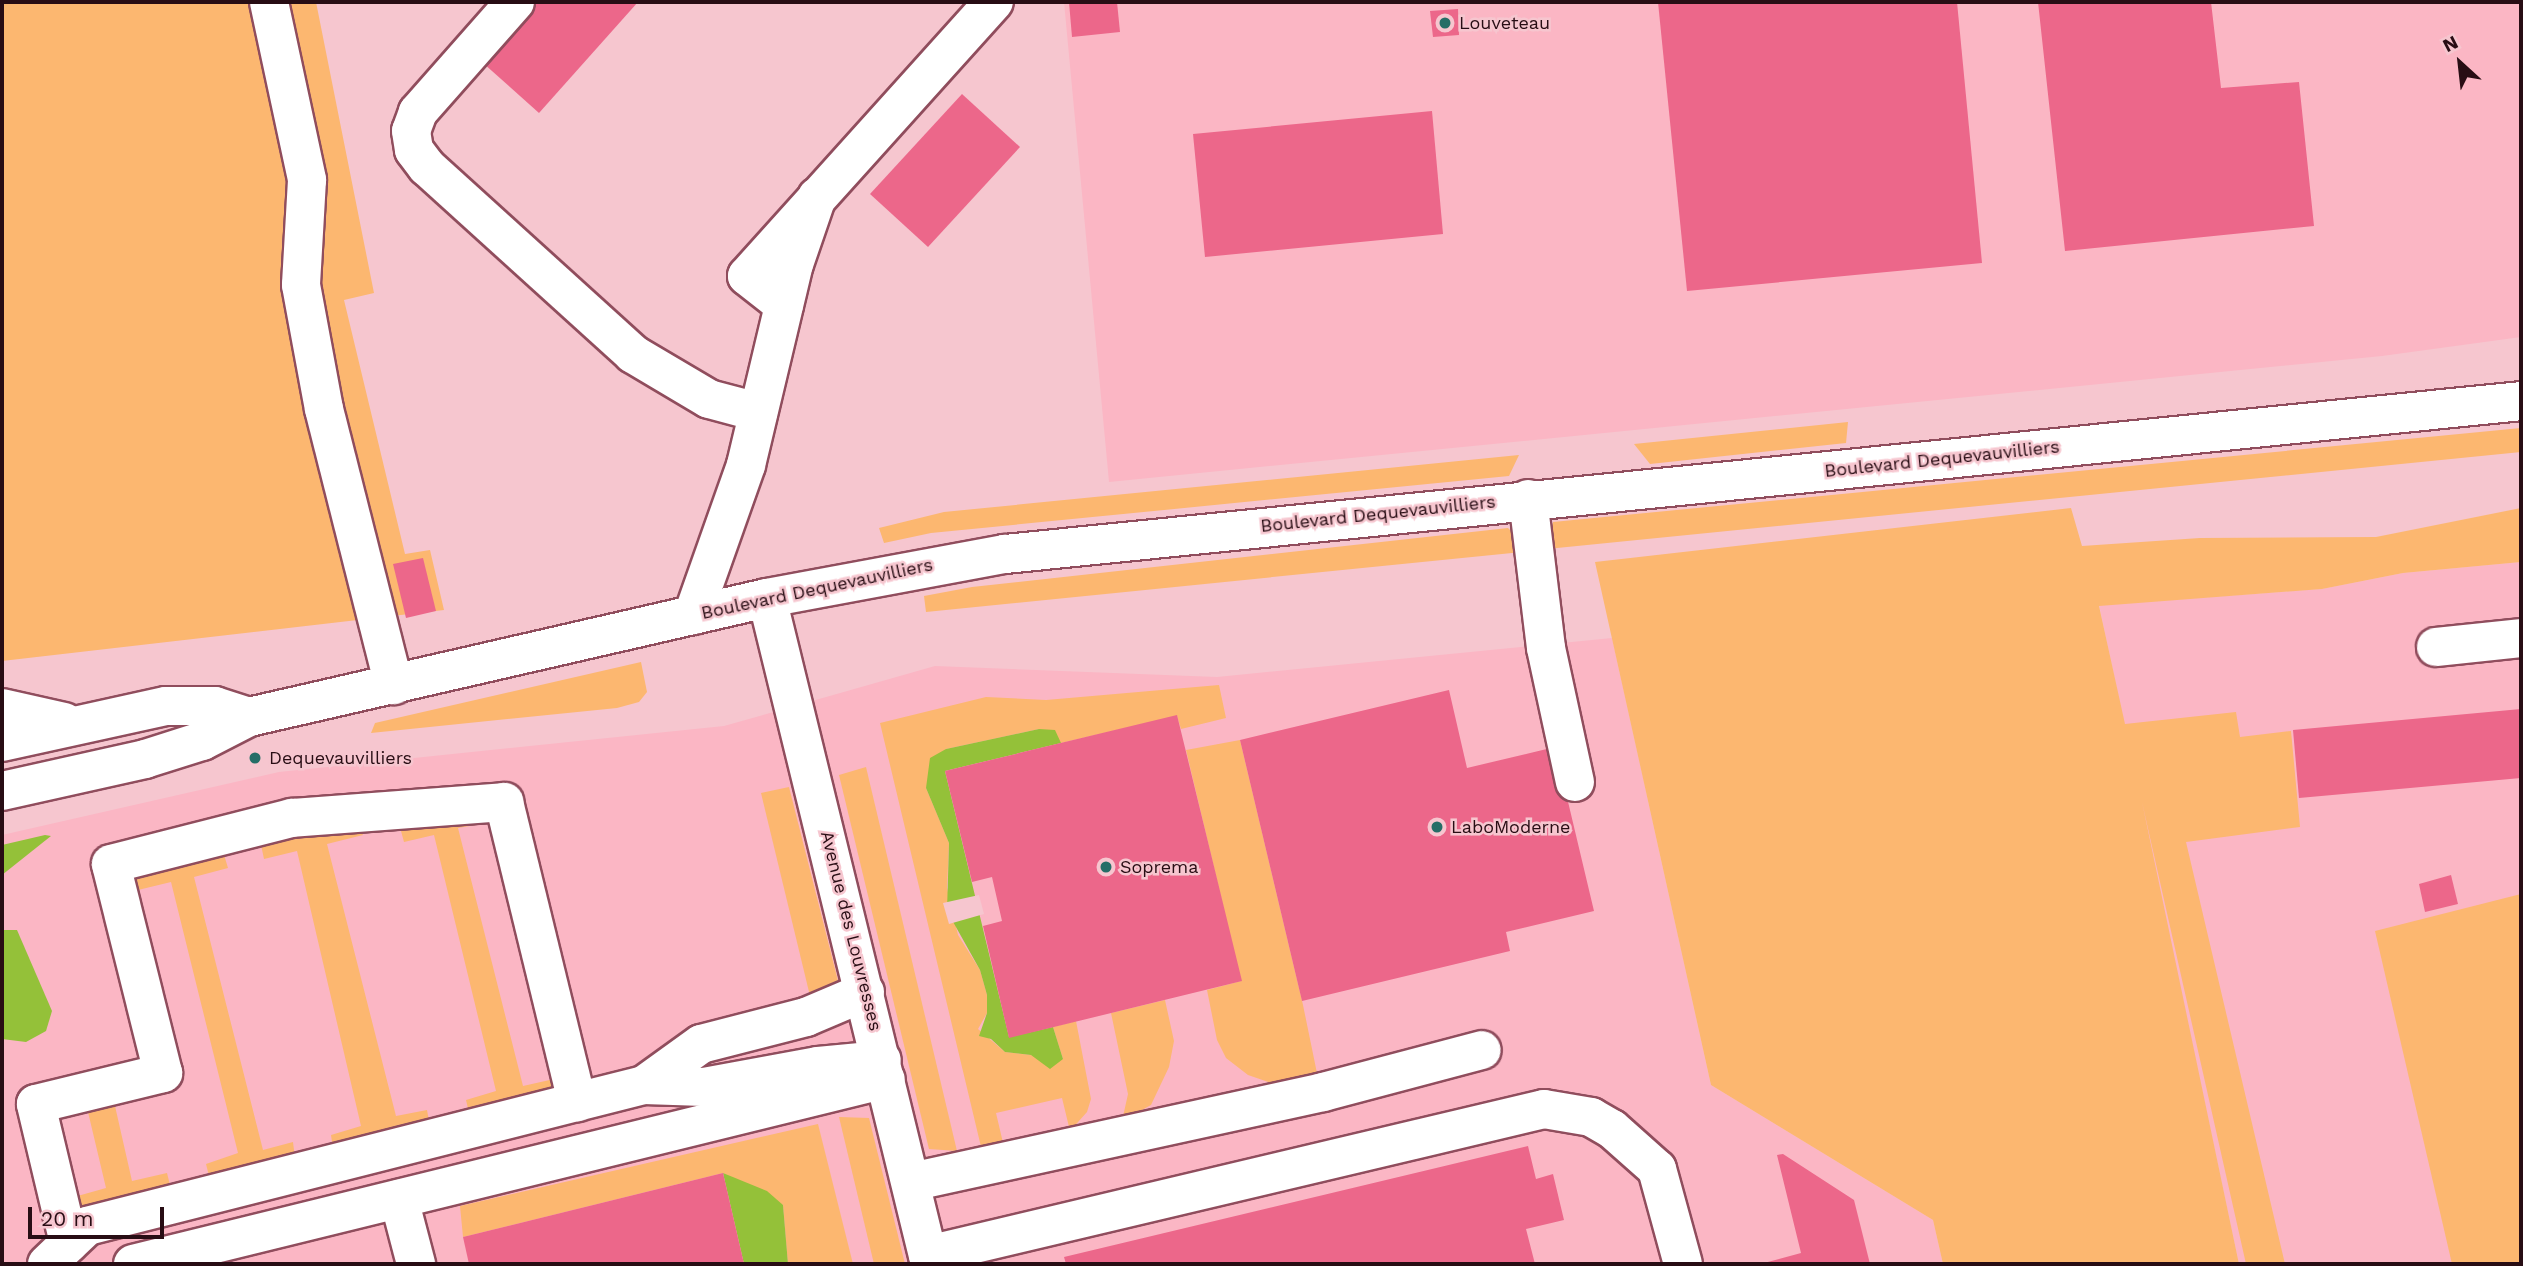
<!DOCTYPE html>
<style>
body{margin:0}
#map{position:relative;width:2523px;height:1266px;overflow:hidden;background:#f6c6cf;font-family:"Work Sans",sans-serif}
div>[style]{position:absolute}
.built>*{inset:0;background:#fbb6c4}
.green>*{inset:0;background:#fcb770}
.water>*{inset:0;background:#94c139}
.pier>*{inset:0;background:#f6c6cf}
.building>*{inset:0;background:#ec678a}
.roads{filter:drop-shadow(2px 0 #904d5d) drop-shadow(-2px 0 #904d5d) drop-shadow(0 2px #904d5d) drop-shadow(0 -2px #904d5d)}
.minor>*{height:38px;margin:-19px;padding:0 19px;transform-origin:19px;border-radius:19px;background:#fff}
.major>*{height:38px;margin:-19px;padding:0 19px;transform-origin:19px;border-radius:19px;background:#fff}
.dots>*{width:19px;height:19px;translate:-50% -50%;box-sizing:border-box;border:4px solid #f6c6cf;border-radius:50%}
span{translate:-50% -50%;white-space:nowrap;text-align:center;line-height:1.15;-webkit-text-stroke:5px #f6c6cf;paint-order:stroke}
.poi-label{font-size:18px;color:#280d14}
.left{translate:0 -50%;text-align:left}
.street-label{font-size:18px;color:#280d14}
.frame{position:absolute;inset:0;border:4px solid #280d14;pointer-events:none}
.north{position:absolute;left:2425px;top:28px;width:70px;height:70px;-webkit-text-stroke:5px #f6c6cf;paint-order:stroke;rotate:333deg;font-size:19px;font-weight:700;line-height:28px;text-align:center;color:#280d14}
.north::after{content:'';display:block;margin:auto;width:24px;height:32px;background:#280d14;clip-path:polygon(50% 0,100% 100%,50% 72%,0 100%)}
.scale{position:absolute;left:28px;top:1207px;width:136px;height:32px;box-sizing:border-box;border:4px solid #280d14;border-top:0;padding-left:9px;font-size:21px;line-height:24px;white-space:nowrap;color:#280d14;-webkit-text-stroke:5px #f6c6cf;paint-order:stroke}
</style>
<div id="map">
<div class="built">
<div style="clip-path:polygon(1064px 2px,2521px 2px,2521px 337px,2382px 356px,1109px 482px)"></div>
<div style="clip-path:polygon(2521px 562px,2521px 1264px,2239px 1264px,2099px 605px,2322px 589px,2403px 573px)"></div>
<div style="clip-path:polygon(1612px 638px,1711px 1085px,1933px 1220px,1943px 1264px,2px 1264px,2px 835px,279px 772px,724px 726px,935px 666px,1217px 677px)"></div>
</div>
<div class="green">
<div style="clip-path:polygon(2px 2px,316px 2px,374px 293px,344px 300px,405px 554px,430px 550px,444px 610px,2px 661px)"></div>
<div style="clip-path:polygon(1848px 422px,1846px 443px,1650px 464px,1634px 444px)"></div>
<div style="clip-path:polygon(2521px 428px,2521px 452px,1547px 549px,1553px 522px)"></div>
<div style="clip-path:polygon(1519px 455px,1509px 476px,931px 533px,884px 543px,879px 528px,944px 512px)"></div>
<div style="clip-path:polygon(2071px 508px,2082px 546px,2200px 538px,2376px 537px,2521px 508px,2521px 562px,2403px 573px,2322px 589px,2099px 606px,2125px 724px,2236px 712px,2240px 737px,2291px 731px,2300px 827px,2186px 842px,2285px 1264px,2246px 1264px,2142px 802px,2239px 1264px,1943px 1264px,1933px 1220px,1711px 1085px,1595px 562px)"></div>
<div style="clip-path:polygon(1508px 528px,1520px 540px,1522px 552px,926px 612px,924px 596px,972px 587px)"></div>
<div style="clip-path:polygon(641px 662px,647px 692px,639px 702px,617px 708px,371px 733px,375px 723px)"></div>
<div style="clip-path:polygon(1219px 685px,1226px 718px,1181px 729px,1177px 716px,1061px 743px,1039px 729px,946px 749px,926px 788px,949px 843px,947px 888px,958px 935px,980px 970px,987px 995px,987px 1013px,978px 1029px,1005px 1052px,1063px 1059px,1053px 1027px,1076px 1021px,1091px 1099px,1087px 1112px,1070px 1131px,1062px 1098px,996px 1113px,1004px 1147px,982px 1151px,880px 723px,986px 697px,1046px 700px)"></div>
<div style="clip-path:polygon(1240px 740px,1303px 1005px,1318px 1078px,1274px 1084px,1248px 1075px,1226px 1058px,1217px 1040px,1207px 990px,1241px 981px,1186px 750px)"></div>
<div style="clip-path:polygon(866px 767px,957px 1151px,929px 1149px,839px 775px)"></div>
<div style="clip-path:polygon(789px 787px,838px 981px,810px 996px,761px 793px)"></div>
<div style="clip-path:polygon(398px 820px,493px 822px,458px 828px,523px 1086px,554px 1079px,557px 1097px,470px 1117px,466px 1100px,496px 1091px,434px 835px,404px 842px)"></div>
<div style="clip-path:polygon(357px 824px,363px 835px,327px 844px,396px 1116px,427px 1110px,430px 1126px,333px 1149px,331px 1135px,361px 1126px,297px 851px,264px 859px,260px 840px)"></div>
<div style="clip-path:polygon(222px 848px,228px 868px,194px 877px,263px 1150px,293px 1142px,295px 1158px,210px 1180px,206px 1164px,238px 1153px,171px 882px,138px 890px,133px 869px)"></div>
<div style="clip-path:polygon(2521px 894px,2521px 1264px,2452px 1264px,2375px 931px)"></div>
<div style="clip-path:polygon(1165px 1000px,1174px 1041px,1169px 1067px,1151px 1105px,1122px 1121px,1128px 1094px,1111px 1013px)"></div>
<div style="clip-path:polygon(148px 1091px,149px 1097px,115px 1106px,132px 1181px,167px 1173px,171px 1189px,77px 1212px,74px 1197px,106px 1188px,88px 1112px,57px 1119px,56px 1113px)"></div>
<div style="clip-path:polygon(839px 1117px,869px 1118px,905px 1264px,874px 1264px)"></div>
<div style="clip-path:polygon(818px 1124px,853px 1264px,788px 1264px,783px 1205px,723px 1173px,463px 1237px,460px 1206px)"></div>
</div>
<div class="water">
<div style="clip-path:polygon(1039px 729px,1055px 730px,1061px 743px,945px 771px,1009px 1037px,1053px 1027px,1063px 1059px,1050px 1069px,1031px 1055px,1005px 1052px,991px 1039px,979px 1036px,987px 1013px,987px 995px,980px 970px,947px 911px,949px 843px,926px 788px,930px 758px,946px 749px)"></div>
<div style="clip-path:polygon(45px 835px,51px 836px,2px 875px,2px 845px)"></div>
<div style="clip-path:polygon(2px 930px,17px 930px,52px 1011px,46px 1031px,26px 1042px,2px 1039px)"></div>
<div style="clip-path:polygon(723px 1173px,767px 1191px,783px 1205px,788px 1264px,744px 1264px)"></div>
</div>
<div class="pier">
<div style="clip-path:polygon(979px 895px,984px 914px,949px 924px,943px 903px)"></div>
</div>
<div class="building">
<div style="clip-path:polygon(537px 2px,638px 2px,539px 113px,483px 63px)"></div>
<div style="clip-path:polygon(1069px 2px,1117px 2px,1120px 32px,1072px 37px)"></div>
<div style="clip-path:polygon(1658px 2px,1957px 2px,1982px 263px,1687px 291px)"></div>
<div style="clip-path:polygon(2038px 2px,2211px 2px,2221px 88px,2299px 82px,2314px 226px,2065px 251px)"></div>
<div style="clip-path:polygon(1458px 9px,1459px 35px,1433px 37px,1430px 11px)"></div>
<div style="clip-path:polygon(962px 94px,1020px 147px,928px 247px,870px 194px)"></div>
<div style="clip-path:polygon(1432px 111px,1443px 234px,1205px 257px,1193px 134px)"></div>
<div style="clip-path:polygon(423px 558px,436px 611px,406px 618px,393px 564px)"></div>
<div style="clip-path:polygon(1449px 690px,1467px 768px,1555px 747px,1594px 911px,1506px 932px,1510px 951px,1302px 1001px,1240px 740px)"></div>
<div style="clip-path:polygon(2521px 709px,2521px 778px,2299px 798px,2293px 730px)"></div>
<div style="clip-path:polygon(1177px 715px,1242px 981px,1009px 1038px,983px 926px,1002px 921px,992px 877px,972px 882px,945px 771px)"></div>
<div style="clip-path:polygon(2451px 875px,2458px 904px,2425px 912px,2419px 884px)"></div>
<div style="clip-path:polygon(1528px 1146px,1536px 1179px,1553px 1174px,1564px 1220px,1526px 1229px,1535px 1264px,1066px 1264px,1064px 1257px)"></div>
<div style="clip-path:polygon(1783px 1154px,1854px 1200px,1870px 1264px,1760px 1264px,1801px 1253px,1777px 1155px)"></div>
<div style="clip-path:polygon(723px 1173px,744px 1264px,469px 1264px,463px 1237px)"></div>
</div>
<div class="roads">
<div class="minor">
<div style="left:269px;top:2px;width:182px;rotate:77.9deg"></div>
<div style="left:307px;top:180px;width:105px;rotate:93.3deg"></div>
<div style="left:301px;top:285px;width:126px;rotate:79.5deg"></div>
<div style="left:324px;top:409px;width:285px;rotate:75.8deg"></div>
<div style="left:515px;top:2px;width:147px;rotate:131.4deg"></div>
<div style="left:418px;top:112px;width:20px;rotate:110deg"></div>
<div style="left:411px;top:131px;width:19px;rotate:81deg"></div>
<div style="left:414px;top:150px;width:21px;rotate:53deg"></div>
<div style="left:427px;top:167px;width:278px;rotate:42.2deg"></div>
<div style="left:633px;top:354px;width:88px;rotate:30.6deg"></div>
<div style="left:709px;top:399px;width:51px;rotate:14.9deg"></div>
<div style="left:784px;top:305px;width:47px;rotate:-141.9deg"></div>
<div style="left:747px;top:276px;width:369px;rotate:-48deg"></div>
<div style="left:1528px;top:499px;width:150px;rotate:83.1deg"></div>
<div style="left:1546px;top:648px;width:137px;rotate:77.8deg"></div>
<div style="left:767px;top:598px;width:686px;rotate:76.25deg"></div>
<div style="left:693px;top:615px;width:159px;rotate:-70.5deg"></div>
<div style="left:746px;top:465px;width:207px;rotate:-76.6deg"></div>
<div style="left:794px;top:264px;width:71px;rotate:-71.1deg"></div>
<div style="left:2436px;top:647px;width:85px;rotate:-6deg"></div>
<div style="left:865px;top:992px;width:64px;rotate:157deg"></div>
<div style="left:806px;top:1017px;width:108px;rotate:165.6deg"></div>
<div style="left:701px;top:1044px;width:70px;rotate:144.3deg"></div>
<div style="left:644px;top:1085px;width:60px;rotate:1.9deg"></div>
<div style="left:704px;top:1087px;width:116px;rotate:-10.4deg"></div>
<div style="left:818px;top:1066px;width:64px;rotate:-5.4deg"></div>
<div style="left:911px;top:1182px;width:422px;rotate:-12.3deg"></div>
<div style="left:1323px;top:1092px;width:164px;rotate:-14.8deg"></div>
<div style="left:399px;top:1199px;width:67px;rotate:75.3deg"></div>
<div style="left:69px;top:1243px;width:143px;rotate:-103.4deg"></div>
<div style="left:36px;top:1104px;width:131px;rotate:-13.7deg"></div>
<div style="left:163px;top:1073px;width:215px;rotate:-104deg"></div>
<div style="left:111px;top:864px;width:187px;rotate:-14.3deg"></div>
<div style="left:292px;top:818px;width:213px;rotate:-4.3deg"></div>
<div style="left:504px;top:802px;width:309px;rotate:76.3deg"></div>
<div style="left:928px;top:1255px;width:633px;rotate:-13.33deg"></div>
<div style="left:1544px;top:1109px;width:48px;rotate:9.7deg"></div>
<div style="left:1591px;top:1117px;width:24px;rotate:30deg"></div>
<div style="left:1612px;top:1129px;width:60px;rotate:41.6deg"></div>
<div style="left:1657px;top:1169px;width:98px;rotate:74.7deg"></div>
<div style="left:47px;top:1264px;width:55px;rotate:-43.5deg"></div>
<div style="left:87px;top:1226px;width:575px;rotate:-14.21deg"></div>
<div style="left:133px;top:1264px;width:775px;rotate:-13.8deg"></div>
</div>
<div class="major">
<div style="left:2px;top:708px;width:64px;rotate:12.7deg"></div>
<div style="left:2px;top:742px;width:168px;rotate:-12.4deg"></div>
<div style="left:166px;top:706px;width:49px"></div>
<div style="left:215px;top:706px;width:36px;rotate:18deg"></div>
<div style="left:2px;top:791px;width:147px;rotate:-12.6deg"></div>
<div style="left:145px;top:759px;width:60px;rotate:-17.5deg"></div>
<div style="left:202px;top:741px;width:53px;rotate:-27.1deg"></div>
<div style="left:249px;top:717px;width:531px;rotate:-12.94deg"></div>
<div style="left:767px;top:598px;width:242px;rotate:-10.5deg"></div>
<div style="left:1005px;top:554px;width:1524px;rotate:-5.76deg"></div>
</div>
</div>
<div class="dots">
<div style="left:1445px;top:23px;background:#256e67"></div>
<div style="left:255px;top:758px;background:#256e67"></div>
<div style="left:1437px;top:827px;background:#256e67"></div>
<div style="left:1106px;top:867px;background:#256e67"></div>
</div>
<div class="poi-label">
<span class="left" style="left:1459px;top:23px">Louveteau</span>
<span class="left" style="left:269px;top:758px">Dequevauvilliers</span>
<span class="left" style="left:1451px;top:827px">LaboModerne</span>
<span class="left" style="left:1120px;top:867px">Soprema</span>
</div>
<div class="street-label">
<span style="left:1942px;top:459px;rotate:-6deg">Boulevard Dequevauvilliers</span>
<span style="left:1378px;top:514px;rotate:-6deg">Boulevard Dequevauvilliers</span>
<span style="left:817px;top:589px;rotate:-12deg">Boulevard Dequevauvilliers</span>
<span style="left:851px;top:931px;rotate:76deg">Avenue des Louvresses</span>
</div>
<div class="frame"></div>
<div class="north">N</div>
<div class="scale">20 m</div>
</div>
